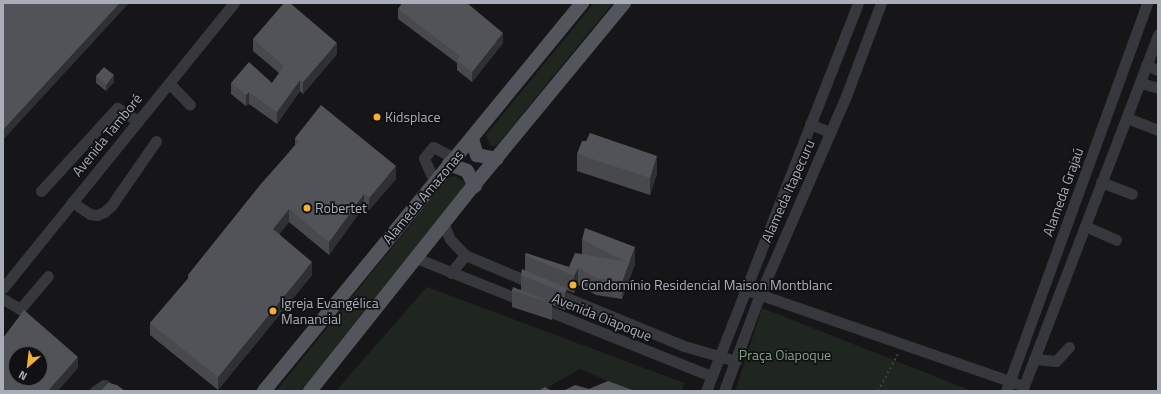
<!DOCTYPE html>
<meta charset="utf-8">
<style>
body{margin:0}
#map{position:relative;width:1161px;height:394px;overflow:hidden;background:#161618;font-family:"Titillium Web",sans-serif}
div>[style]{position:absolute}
.green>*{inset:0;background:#1e261f}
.path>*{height:2px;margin-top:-1px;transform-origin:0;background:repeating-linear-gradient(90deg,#3d3f44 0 2px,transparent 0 5px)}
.minor>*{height:11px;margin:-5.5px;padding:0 5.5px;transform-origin:5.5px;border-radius:5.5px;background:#37383d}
.major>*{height:14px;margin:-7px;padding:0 7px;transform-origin:7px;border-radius:7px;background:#53555c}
.wall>*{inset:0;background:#47494d}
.shaded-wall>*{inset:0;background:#2f3033}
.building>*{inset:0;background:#525359}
.dots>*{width:11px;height:11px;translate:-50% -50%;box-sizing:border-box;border:2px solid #111113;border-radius:50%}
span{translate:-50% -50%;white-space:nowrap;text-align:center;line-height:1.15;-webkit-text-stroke:3.5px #111113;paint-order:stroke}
.poi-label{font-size:14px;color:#a8adb8}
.left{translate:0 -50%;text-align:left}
.street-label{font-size:14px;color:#a8adb8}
.park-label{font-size:14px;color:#7fa381}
.frame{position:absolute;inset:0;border:4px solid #a8adb8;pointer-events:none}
.north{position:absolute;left:8px;top:346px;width:40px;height:40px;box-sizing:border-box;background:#111113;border:1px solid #4d4f55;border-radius:50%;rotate:208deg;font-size:11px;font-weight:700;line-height:16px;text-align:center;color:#a8adb8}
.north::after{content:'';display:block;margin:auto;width:14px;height:18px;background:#f2b134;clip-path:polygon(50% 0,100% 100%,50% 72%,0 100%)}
</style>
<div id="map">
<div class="green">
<div style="clip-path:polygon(594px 3px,613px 3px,497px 145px,490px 146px,486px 135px)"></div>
<div style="clip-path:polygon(456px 176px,466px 183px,454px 206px,302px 391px,276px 391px,449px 177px)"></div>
<div style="clip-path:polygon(427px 287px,684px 383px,682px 391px,631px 391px,580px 369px,541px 391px,336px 391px)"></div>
<div style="clip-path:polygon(762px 308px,972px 391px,735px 391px)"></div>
</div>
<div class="path">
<div style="left:878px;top:391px;width:42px;rotate:-61.6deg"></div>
</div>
<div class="minor">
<div style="left:1146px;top:65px;width:13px;rotate:23deg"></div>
<div style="left:169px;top:83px;width:30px;rotate:46deg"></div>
<div style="left:1141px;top:83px;width:18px;rotate:16deg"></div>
<div style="left:1127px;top:118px;width:33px;rotate:21deg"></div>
<div style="left:810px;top:124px;width:22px;rotate:22deg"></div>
<div style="left:436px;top:179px;width:7px;rotate:-135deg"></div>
<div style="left:431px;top:174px;width:17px;rotate:-114deg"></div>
<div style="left:424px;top:158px;width:14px;rotate:-51deg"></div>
<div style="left:433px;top:147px;width:25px;rotate:27deg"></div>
<div style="left:1101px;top:182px;width:33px;rotate:21deg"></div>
<div style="left:41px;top:191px;width:113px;rotate:-47.5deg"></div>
<div style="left:117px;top:108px;width:25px;rotate:32deg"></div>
<div style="left:72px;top:202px;width:22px;rotate:34deg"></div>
<div style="left:90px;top:214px;width:7px;rotate:8deg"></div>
<div style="left:97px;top:215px;width:8px;rotate:-23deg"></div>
<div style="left:104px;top:212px;width:9px;rotate:-41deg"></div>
<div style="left:111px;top:206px;width:79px;rotate:-55.3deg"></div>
<div style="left:444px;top:225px;width:15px;rotate:67deg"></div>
<div style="left:450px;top:239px;width:22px;rotate:47deg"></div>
<div style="left:465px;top:255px;width:75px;rotate:22.8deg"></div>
<div style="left:1085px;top:226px;width:34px;rotate:24deg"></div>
<div style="left:416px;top:258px;width:318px;rotate:21.8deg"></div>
<div style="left:451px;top:273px;width:23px;rotate:-52deg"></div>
<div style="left:3px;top:288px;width:367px;rotate:-51deg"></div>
<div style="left:744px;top:289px;width:288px;rotate:19.1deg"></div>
<div style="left:553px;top:292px;width:142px;rotate:22.4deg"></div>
<div style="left:684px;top:346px;width:54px;rotate:16.1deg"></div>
<div style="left:3px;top:299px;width:20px;rotate:30deg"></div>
<div style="left:20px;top:309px;width:43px;rotate:-49.7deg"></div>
<div style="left:1034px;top:359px;width:22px;rotate:5deg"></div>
<div style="left:1056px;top:361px;width:19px;rotate:-47deg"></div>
<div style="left:95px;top:391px;width:11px;rotate:-34deg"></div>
<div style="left:104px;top:385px;width:13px;rotate:29deg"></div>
<div style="left:706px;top:391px;width:417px;rotate:-68.6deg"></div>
<div style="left:724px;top:391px;width:103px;rotate:-69.6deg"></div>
<div style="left:760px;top:294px;width:216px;rotate:-66.5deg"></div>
<div style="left:846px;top:96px;width:99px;rotate:-69.4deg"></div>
<div style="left:1006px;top:391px;width:413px;rotate:-70deg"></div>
<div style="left:1022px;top:391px;width:382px;rotate:-69.1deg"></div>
</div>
<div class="major">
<div style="left:472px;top:139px;width:17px;rotate:73deg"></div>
<div style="left:477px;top:155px;width:20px;rotate:11deg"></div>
<div style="left:449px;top:164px;width:19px;rotate:21deg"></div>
<div style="left:467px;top:171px;width:17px;rotate:62deg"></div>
<div style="left:264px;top:391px;width:502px;rotate:-50.66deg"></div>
<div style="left:310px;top:391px;width:249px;rotate:-51.5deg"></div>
<div style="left:465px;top:196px;width:250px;rotate:-50.5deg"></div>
</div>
<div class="wall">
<div style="clip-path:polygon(398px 9px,503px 43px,472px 82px,457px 70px,457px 63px,398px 19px)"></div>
<div style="clip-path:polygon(253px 39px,337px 54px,303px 94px,300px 91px,277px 124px,249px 104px,246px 106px,231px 94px,231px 83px,272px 83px,279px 73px,253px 51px)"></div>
<div style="clip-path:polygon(96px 76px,114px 82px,106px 91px,96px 83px)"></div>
<div style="clip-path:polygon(295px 138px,396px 179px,369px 210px,364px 206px,329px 255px,289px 222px,279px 234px,312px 275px,218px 390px,150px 335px,150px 323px,188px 279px,188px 275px,295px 145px)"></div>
<div style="clip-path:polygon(577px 154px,657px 173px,650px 195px,577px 171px)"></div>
<div style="clip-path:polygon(582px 240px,635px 264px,622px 299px,596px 295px,578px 285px,574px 293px,567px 290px,567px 305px,565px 310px,552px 305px,552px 320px,512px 307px,512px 290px,521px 290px,521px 275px,525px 271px,525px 255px,569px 267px,582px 254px)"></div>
</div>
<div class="shaded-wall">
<div style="clip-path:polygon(120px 3px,129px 3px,3px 140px,3px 130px)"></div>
<div style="clip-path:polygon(503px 33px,503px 43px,472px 82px,472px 72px)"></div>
<div style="clip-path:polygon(337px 43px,337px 54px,303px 94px,303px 82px)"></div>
<div style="clip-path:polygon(114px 75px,114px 82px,106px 91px,106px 85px)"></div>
<div style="clip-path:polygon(300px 80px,300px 91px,277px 124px,277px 112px)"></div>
<div style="clip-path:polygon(249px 92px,249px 104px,246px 106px,246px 95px)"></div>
<div style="clip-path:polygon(657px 156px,657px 173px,650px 195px,650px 178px)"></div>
<div style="clip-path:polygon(396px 166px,396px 179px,369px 210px,369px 198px)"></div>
<div style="clip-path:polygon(364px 194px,364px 206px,329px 255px,329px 242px)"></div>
<div style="clip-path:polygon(289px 209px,289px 222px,273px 242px,273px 229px)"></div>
<div style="clip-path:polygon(635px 247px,635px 264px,622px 299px,622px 282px)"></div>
<div style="clip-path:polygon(312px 262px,312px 275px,218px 390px,218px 377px)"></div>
<div style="clip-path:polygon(578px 268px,578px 285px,574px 293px,574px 276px)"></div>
<div style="clip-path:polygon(567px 288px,567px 305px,565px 310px,565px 293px)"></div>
<div style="clip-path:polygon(78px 357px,78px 368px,58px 391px,48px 391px)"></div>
</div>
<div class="building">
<div style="clip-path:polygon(3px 3px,120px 3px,3px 130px)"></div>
<div style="clip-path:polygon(284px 3px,290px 3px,337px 43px,303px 82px,300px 80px,277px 112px,249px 92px,246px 95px,231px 83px,249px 62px,272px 83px,284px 66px,253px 39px)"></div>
<div style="clip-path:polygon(402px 3px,467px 3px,503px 33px,472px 72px,457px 60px,460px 56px,398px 9px)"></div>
<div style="clip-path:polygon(104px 67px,114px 75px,106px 85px,96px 76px)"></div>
<div style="clip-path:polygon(321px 105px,396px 166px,369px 198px,364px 194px,329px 242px,289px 209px,273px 229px,312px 262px,218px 377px,150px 323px,190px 276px,188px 275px,260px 185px,299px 141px,295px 138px)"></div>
<div style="clip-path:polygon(590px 133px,657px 156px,650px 178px,577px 154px,582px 141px,586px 141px)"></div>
<div style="clip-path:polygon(585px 228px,635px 247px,622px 282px,596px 278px,578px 268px,574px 276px,525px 255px,526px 253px,569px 267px,575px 253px,627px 262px,582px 240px)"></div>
<div style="clip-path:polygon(522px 269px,567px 288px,565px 293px,521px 275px)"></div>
<div style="clip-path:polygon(513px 287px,552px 303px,512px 290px)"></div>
<div style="clip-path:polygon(evenodd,24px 310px,78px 357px,48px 391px,3px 391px,3px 338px,24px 310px,16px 354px,40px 354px,40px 378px,16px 378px,16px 354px)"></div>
<div style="clip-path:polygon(608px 381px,635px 391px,563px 391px,575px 385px,589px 389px)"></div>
<div style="clip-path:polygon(108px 383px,117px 385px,125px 391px,101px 391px)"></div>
<div style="clip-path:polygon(545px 387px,552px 391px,538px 391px)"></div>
</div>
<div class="dots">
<div style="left:377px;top:117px;background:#f2b134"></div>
<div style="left:307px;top:208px;background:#f2b134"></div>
<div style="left:573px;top:285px;background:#f2b134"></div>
<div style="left:273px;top:311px;background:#f2b134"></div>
</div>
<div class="poi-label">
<span class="left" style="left:385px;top:117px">Kidsplace</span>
<span class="left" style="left:315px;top:208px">Robertet</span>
<span class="left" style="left:581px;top:285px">Condomínio Residencial Maison Montblanc</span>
<span class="left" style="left:281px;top:311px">Igreja Evangélica<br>Manancial</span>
</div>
<div class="street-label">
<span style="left:107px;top:135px;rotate:-51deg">Avenida Tamboré</span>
<span style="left:788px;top:191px;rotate:-66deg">Alameda Itapecuru</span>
<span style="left:1063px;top:192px;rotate:-70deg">Alameda Grajaú</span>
<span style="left:423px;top:197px;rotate:-50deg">Alameda Amazonas</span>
<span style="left:602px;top:317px;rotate:22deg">Avenida Oiapoque</span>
</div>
<div class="park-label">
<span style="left:785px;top:355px">Praça Oiapoque</span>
</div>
<div class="frame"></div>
<div class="north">N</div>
</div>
